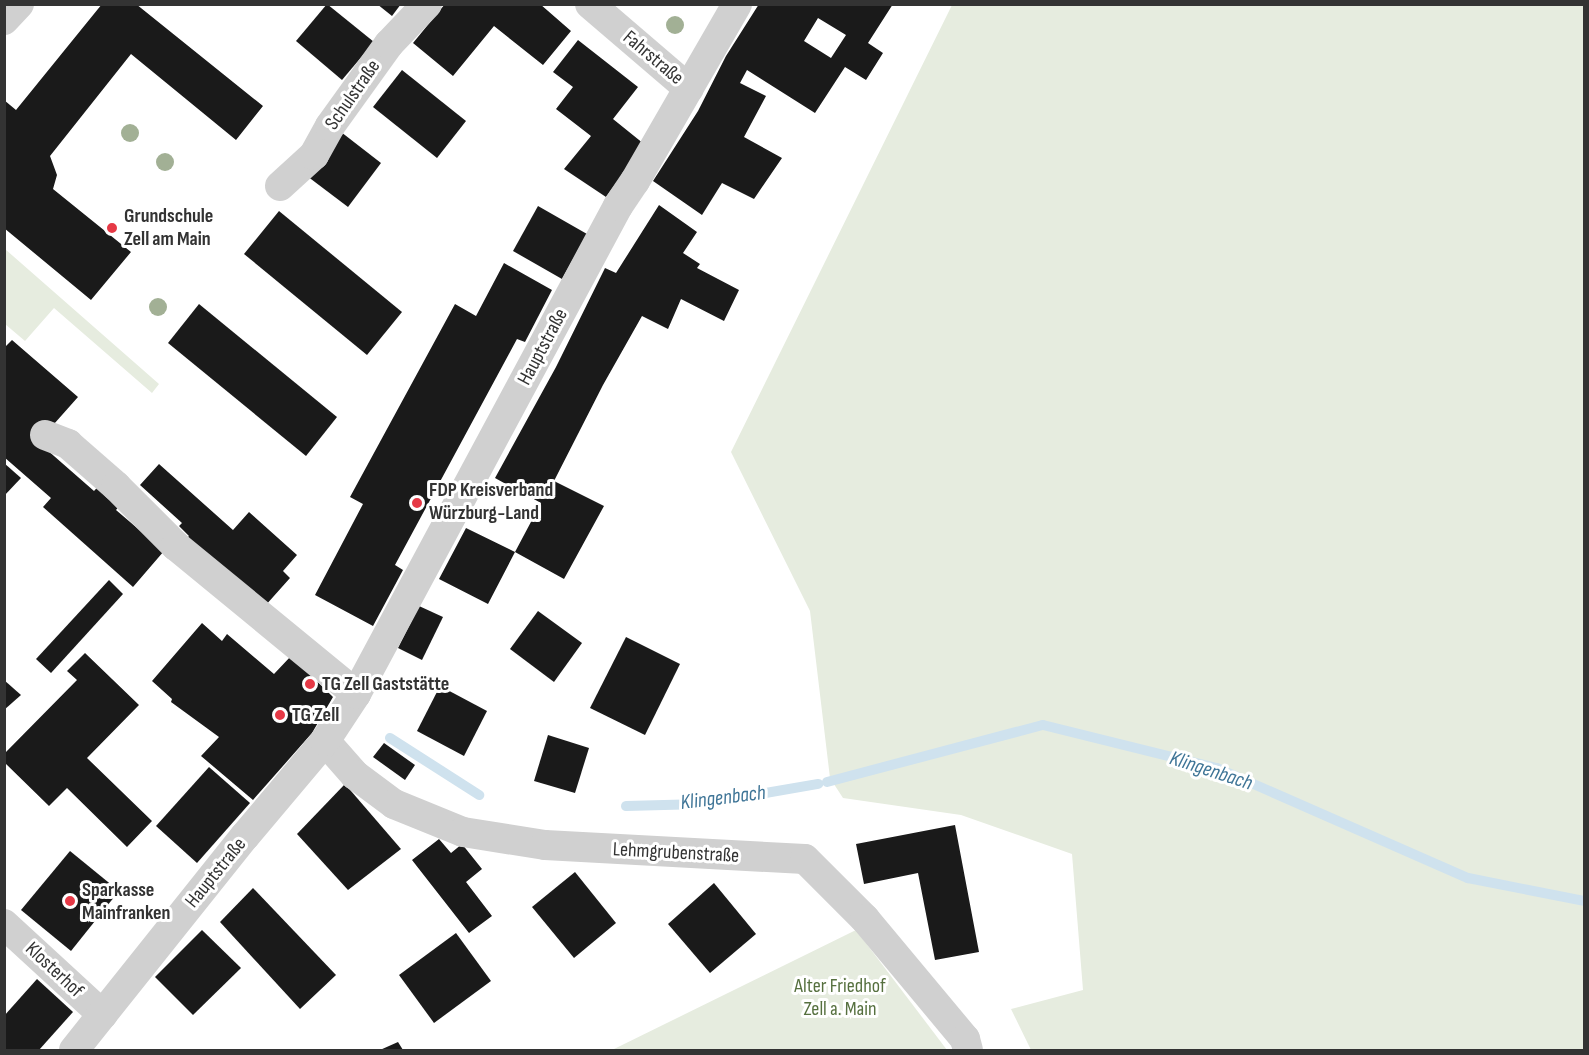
<!DOCTYPE html>
<meta charset="utf-8">
<style>
body{margin:0}
#map{position:relative;width:1589px;height:1055px;overflow:hidden;background:#fff;font-family:"Sofia Sans Condensed",sans-serif}
div>[style]{position:absolute}
.green>*{inset:0;background:#e6ecdf}
.stream>*{height:10px;margin:-5px;padding:0 5px;transform-origin:5px;border-radius:5px;background:#cfe2ee}
.building>*{inset:0;background:#1a1a1a}
.street>*{height:30px;margin:-15px;padding:0 15px;transform-origin:15px;border-radius:15px;background:#d0d0d0}
.trees>*{width:18px;height:18px;margin:-9px;border-radius:50%;background:#a2b095}
.dots>*{width:16px;height:16px;translate:-50% -50%;box-sizing:border-box;border:3px solid #fff;border-radius:50%}
span{translate:-50% -50%;white-space:nowrap;text-align:center;line-height:1.15;-webkit-text-stroke:6px #fff;paint-order:stroke}
.street-label{font-size:20px;color:#333}
.poi-label{font-size:20px;color:#333;font-weight:700}
.left{translate:0 -50%;text-align:left}
.park-label{font-size:20px;color:#56703f}
.water-label{font-size:21px;color:#3f7597;font-style:italic}
.frame{position:absolute;inset:0;border:6px solid #333;pointer-events:none}
</style>
<div id="map">
<div class="green">
<div style="clip-path:polygon(952px 5px,1584px 5px,1584px 1050px,1031px 1050px,1011px 1009px,1083px 990px,1072px 854px,961px 815px,843px 798px,830px 778px,810px 611px,731px 452px)"></div>
<div style="clip-path:polygon(5px 249px,159px 384px,152px 393px,54px 308px,25px 341px,5px 324px)"></div>
<div style="clip-path:polygon(856px 930px,947px 1050px,612px 1050px)"></div>
</div>
<div class="stream">
<div style="left:390px;top:738px;width:106px;rotate:32.6deg"></div>
<div style="left:827px;top:782px;width:223px;rotate:-14.8deg"></div>
<div style="left:1043px;top:725px;width:179px;rotate:13.9deg"></div>
<div style="left:1217px;top:768px;width:274px;rotate:23.7deg"></div>
<div style="left:1468px;top:878px;width:118px;rotate:11.2deg"></div>
<div style="left:626px;top:806px;width:76px;rotate:-1.5deg"></div>
<div style="left:702px;top:804px;width:118px;rotate:-9.8deg"></div>
</div>
<div class="building">
<div style="clip-path:polygon(102px 4px,136px 4px,263px 106px,236px 140px,131px 54px,50px 156px,57px 175px,53px 189px,131px 252px,91px 300px,4px 228px,4px 100px,16px 110px)"></div>
<div style="clip-path:polygon(327px 4px,374px 42px,342px 80px,296px 41px)"></div>
<div style="clip-path:polygon(377px 4px,401px 4px,392px 16px)"></div>
<div style="clip-path:polygon(445px 4px,540px 4px,571px 31px,543px 65px,494px 26px,453px 76px,413px 43px)"></div>
<div style="clip-path:polygon(evenodd,759px 4px,893px 4px,868px 43px,883px 53px,866px 80px,845px 67px,815px 113px,747px 70px,740px 83px,766px 96px,744px 137px,782px 158px,754px 199px,722px 183px,702px 215px,653px 181px,698px 111px,726px 56px,759px 4px,818px 18px,846px 35px,831px 58px,804px 41px,818px 18px)"></div>
<div style="clip-path:polygon(578px 40px,638px 87px,613px 119px,644px 144px,606px 197px,564px 169px,591px 136px,556px 109px,573px 87px,553px 72px)"></div>
<div style="clip-path:polygon(402px 70px,466px 121px,437px 158px,373px 107px)"></div>
<div style="clip-path:polygon(341px 132px,381px 163px,348px 207px,307px 176px)"></div>
<div style="clip-path:polygon(659px 205px,697px 232px,683px 253px,700px 264px,697px 268px,739px 290px,724px 321px,681px 299px,668px 329px,642px 316px,603px 385px,554px 481px,604px 506px,564px 579px,515px 552px,488px 604px,439px 579px,466px 528px,515px 552px,541px 503px,495px 478px,556px 367px,605px 268px,616px 273px)"></div>
<div style="clip-path:polygon(538px 206px,587px 234px,562px 279px,513px 251px)"></div>
<div style="clip-path:polygon(279px 211px,402px 312px,367px 355px,244px 254px)"></div>
<div style="clip-path:polygon(504px 263px,552px 290px,525px 342px,517px 339px,395px 565px,403px 570px,373px 626px,315px 595px,363px 504px,350px 497px,455px 304px,476px 316px)"></div>
<div style="clip-path:polygon(199px 304px,337px 417px,306px 456px,168px 343px)"></div>
<div style="clip-path:polygon(12px 340px,78px 397px,38px 442px,94px 491px,104px 480px,125px 499px,116px 510px,164px 551px,133px 587px,43px 507px,51px 498px,4px 457px,4px 348px)"></div>
<div style="clip-path:polygon(4px 463px,21px 478px,4px 496px)"></div>
<div style="clip-path:polygon(159px 464px,233px 530px,249px 512px,297px 555px,283px 571px,290px 578px,265px 606px,185px 540px,189px 536px,179px 526px,182px 523px,140px 485px)"></div>
<div style="clip-path:polygon(109px 580px,123px 594px,51px 673px,36px 659px)"></div>
<div style="clip-path:polygon(419px 606px,443px 617px,422px 660px,398px 648px)"></div>
<div style="clip-path:polygon(538px 611px,582px 643px,554px 682px,510px 649px)"></div>
<div style="clip-path:polygon(202px 623px,222px 641px,227px 634px,274px 674px,291px 656px,333px 697px,312px 733px,253px 800px,201px 756px,219px 737px,171px 702px,172px 699px,152px 681px)"></div>
<div style="clip-path:polygon(626px 637px,680px 664px,645px 735px,590px 708px)"></div>
<div style="clip-path:polygon(85px 653px,139px 705px,87px 758px,152px 821px,127px 847px,67px 788px,49px 806px,5px 763px,5px 753px,77px 680px,67px 671px)"></div>
<div style="clip-path:polygon(4px 680px,21px 695px,4px 710px)"></div>
<div style="clip-path:polygon(440px 686px,487px 711px,464px 756px,417px 731px)"></div>
<div style="clip-path:polygon(548px 735px,589px 748px,575px 793px,534px 781px)"></div>
<div style="clip-path:polygon(384px 743px,415px 765px,405px 780px,373px 757px)"></div>
<div style="clip-path:polygon(209px 767px,250px 803px,197px 863px,156px 826px)"></div>
<div style="clip-path:polygon(345px 784px,401px 849px,348px 890px,297px 834px)"></div>
<div style="clip-path:polygon(955px 825px,979px 952px,935px 960px,918px 873px,864px 884px,856px 844px)"></div>
<div style="clip-path:polygon(439px 839px,451px 853px,462px 844px,482px 869px,466px 882px,492px 916px,469px 933px,412px 860px)"></div>
<div style="clip-path:polygon(70px 851px,119px 891px,71px 951px,21px 910px)"></div>
<div style="clip-path:polygon(575px 872px,616px 923px,574px 958px,532px 907px)"></div>
<div style="clip-path:polygon(714px 883px,756px 934px,710px 973px,668px 924px)"></div>
<div style="clip-path:polygon(253px 888px,336px 975px,300px 1009px,220px 922px)"></div>
<div style="clip-path:polygon(202px 930px,241px 968px,193px 1015px,155px 977px)"></div>
<div style="clip-path:polygon(456px 933px,491px 981px,434px 1023px,399px 975px)"></div>
<div style="clip-path:polygon(37px 979px,73px 1012px,39px 1050px,4px 1050px,4px 1016px)"></div>
<div style="clip-path:polygon(398px 1042px,403px 1050px,380px 1050px)"></div>
</div>
<div class="street">
<div style="left:590px;top:4px;width:130px;rotate:40.6deg"></div>
<div style="left:4px;top:20px;width:22px;rotate:-47deg"></div>
<div style="left:280px;top:186px;width:46px;rotate:-42.4deg"></div>
<div style="left:314px;top:155px;width:33px;rotate:-61deg"></div>
<div style="left:330px;top:126px;width:101px;rotate:-54.3deg"></div>
<div style="left:389px;top:44px;width:55px;rotate:-46.5deg"></div>
<div style="left:45px;top:435px;width:25px;rotate:21deg"></div>
<div style="left:68px;top:444px;width:64px;rotate:41.2deg"></div>
<div style="left:116px;top:486px;width:85px;rotate:45deg"></div>
<div style="left:176px;top:546px;width:233px;rotate:39.4deg"></div>
<div style="left:325px;top:741px;width:45px;rotate:48.6deg"></div>
<div style="left:355px;top:775px;width:49px;rotate:36.6deg"></div>
<div style="left:394px;top:804px;width:74px;rotate:22.1deg"></div>
<div style="left:463px;top:832px;width:83px;rotate:9deg"></div>
<div style="left:545px;top:845px;width:260px;rotate:3.1deg"></div>
<div style="left:805px;top:859px;width:85px;rotate:45deg"></div>
<div style="left:865px;top:919px;width:156px;rotate:50.2deg"></div>
<div style="left:965px;top:1039px;width:11px;rotate:75deg"></div>
<div style="left:4px;top:924px;width:134px;rotate:42.6deg"></div>
<div style="left:74px;top:1050px;width:274px;rotate:-51.4deg"></div>
<div style="left:245px;top:836px;width:124px;rotate:-49.9deg"></div>
<div style="left:325px;top:741px;width:56px;rotate:-56.6deg"></div>
<div style="left:356px;top:694px;width:554px;rotate:-61.77deg"></div>
<div style="left:618px;top:206px;width:30px;rotate:-56deg"></div>
<div style="left:635px;top:181px;width:204px;rotate:-60deg"></div>
</div>
<div class="trees">
<div style="left:675px;top:25px"></div>
<div style="left:130px;top:133px"></div>
<div style="left:165px;top:162px"></div>
<div style="left:158px;top:307px"></div>
</div>
<div class="dots">
<div style="left:112px;top:228px;background:#e63946"></div>
<div style="left:417px;top:503px;background:#e63946"></div>
<div style="left:310px;top:684px;background:#e63946"></div>
<div style="left:280px;top:715px;background:#e63946"></div>
<div style="left:70px;top:901px;background:#e63946"></div>
</div>
<div class="street-label">
<span style="left:653px;top:58px;rotate:40deg">Fahrstraße</span>
<span style="left:353px;top:95px;rotate:-55deg">Schulstraße</span>
<span style="left:543px;top:347px;rotate:-62deg">Hauptstraße</span>
<span style="left:676px;top:853px;rotate:3deg">Lehmgrubenstraße</span>
<span style="left:216px;top:873px;rotate:-51deg">Hauptstraße</span>
<span style="left:54px;top:970px;rotate:43deg">Klosterhof</span>
</div>
<div class="poi-label">
<span class="left" style="left:124px;top:228px">Grundschule<br>Zell am Main</span>
<span class="left" style="left:429px;top:502px">FDP Kreisverband<br>Würzburg-Land</span>
<span class="left" style="left:322px;top:684px">TG Zell Gaststätte</span>
<span class="left" style="left:292px;top:715px">TG Zell</span>
<span class="left" style="left:82px;top:902px">Sparkasse<br>Mainfranken</span>
</div>
<div class="park-label">
<span style="left:840px;top:998px">Alter Friedhof<br>Zell a. Main</span>
</div>
<div class="water-label">
<span style="left:1211px;top:771px;rotate:18deg">Klingenbach</span>
<span style="left:723px;top:798px;rotate:-7deg">Klingenbach</span>
</div>
<div class="frame"></div>
</div>
